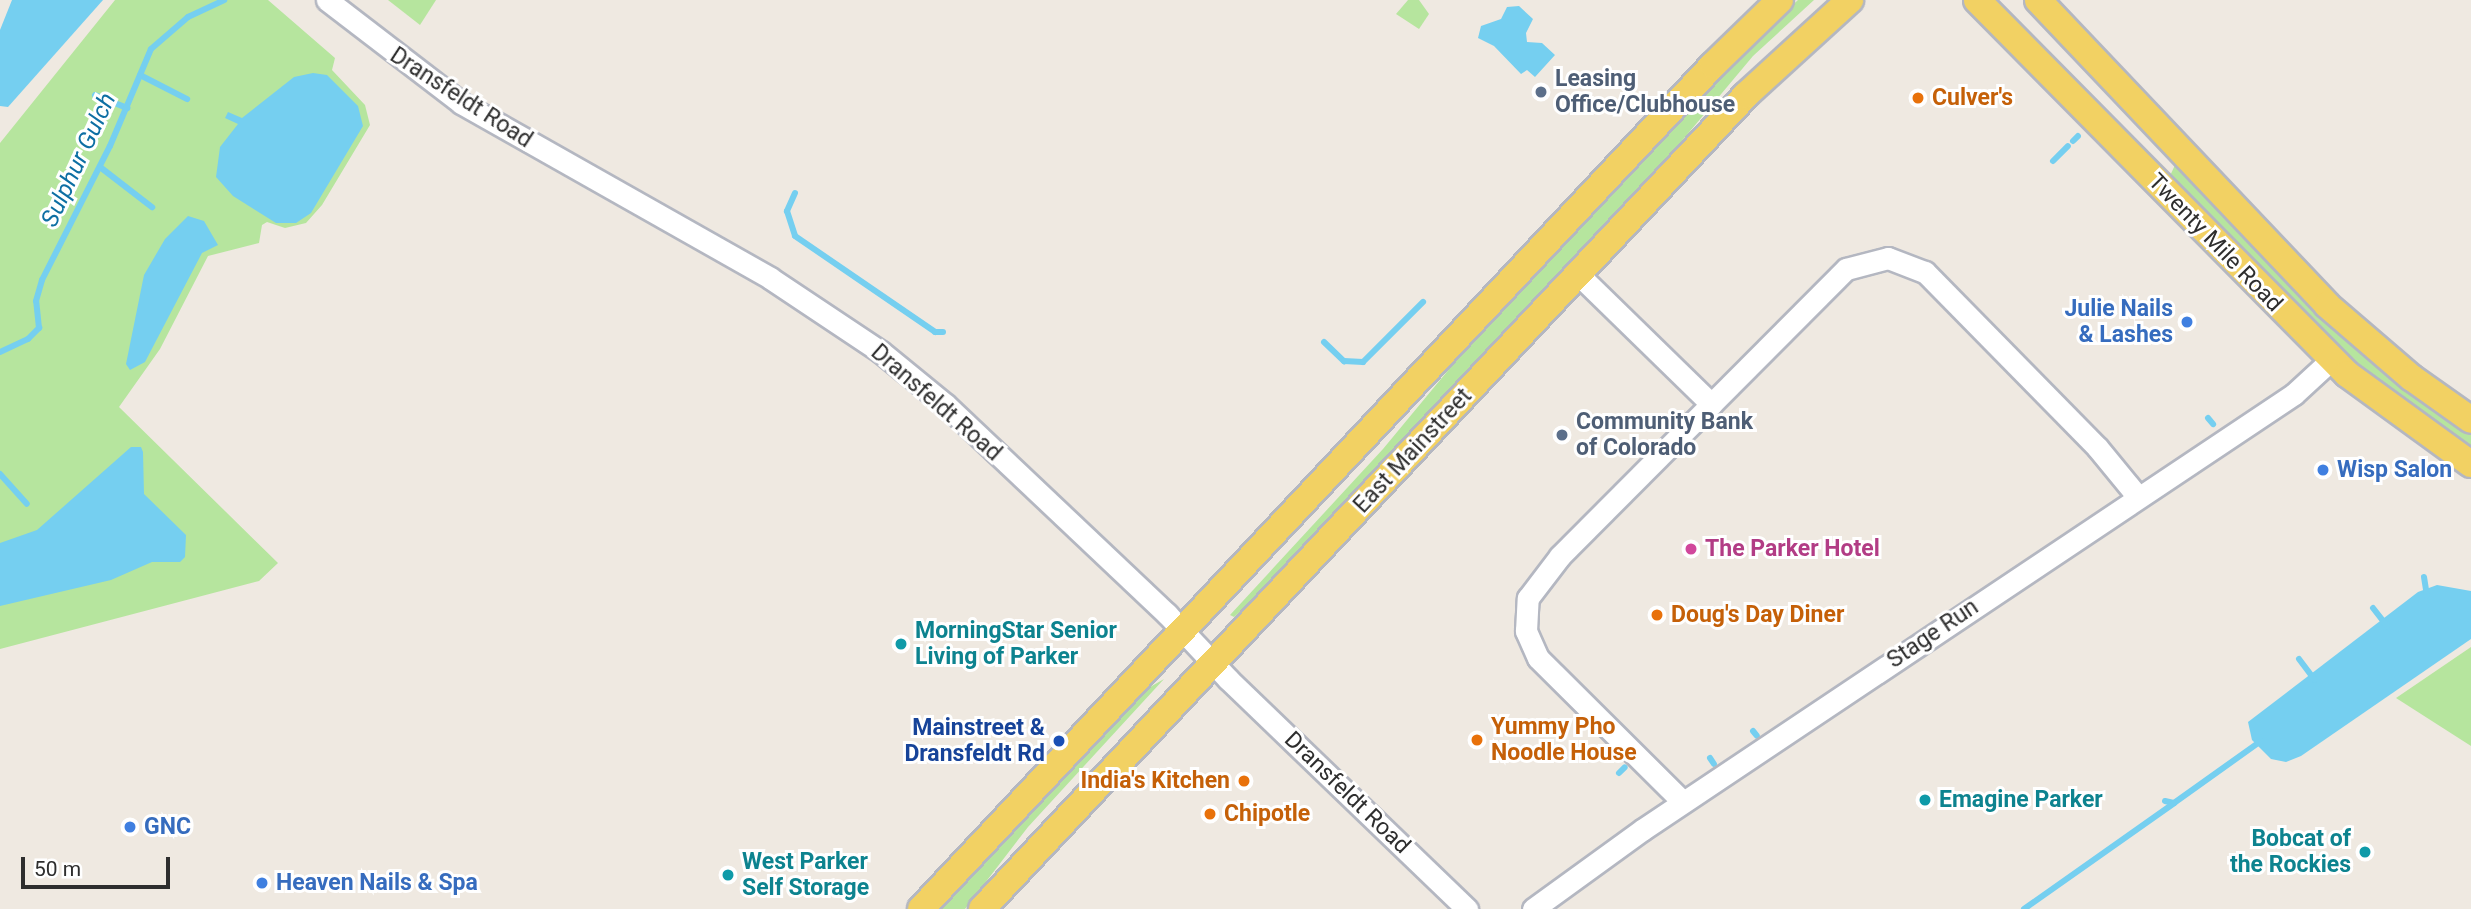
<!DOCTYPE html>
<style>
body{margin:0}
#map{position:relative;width:2471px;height:909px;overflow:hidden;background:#efe9e1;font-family:Roboto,sans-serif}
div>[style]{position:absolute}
.green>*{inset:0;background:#b6e59e}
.water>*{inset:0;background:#75cff0}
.stream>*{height:6px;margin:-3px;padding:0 3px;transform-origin:3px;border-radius:3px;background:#75cff0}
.roads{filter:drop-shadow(2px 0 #b4b7c1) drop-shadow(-2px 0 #b4b7c1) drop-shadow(0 2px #b4b7c1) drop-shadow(0 -2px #b4b7c1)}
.minor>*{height:21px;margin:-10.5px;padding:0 10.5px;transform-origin:10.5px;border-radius:10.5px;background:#fff}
.major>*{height:26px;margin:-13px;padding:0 13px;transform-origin:13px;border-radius:13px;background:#f2d163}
.dots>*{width:19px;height:19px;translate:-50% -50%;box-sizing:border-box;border:4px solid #fff;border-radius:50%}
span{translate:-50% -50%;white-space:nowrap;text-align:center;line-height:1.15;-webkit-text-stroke:6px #fff;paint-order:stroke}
.service-label{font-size:23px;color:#4e5e75;font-weight:700}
.left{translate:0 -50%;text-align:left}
.street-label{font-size:23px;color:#2e2e2e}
.food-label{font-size:23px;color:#c56008;font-weight:700}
.right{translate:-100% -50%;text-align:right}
.shop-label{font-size:23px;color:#366cbe;font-weight:700}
.hotel-label{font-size:23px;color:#b23c85;font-weight:700}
.culture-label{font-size:23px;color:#0d838f;font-weight:700}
.transit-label{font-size:23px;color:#164399;font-weight:700}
.water-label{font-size:24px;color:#0d6fa3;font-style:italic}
.scale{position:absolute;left:21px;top:857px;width:149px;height:32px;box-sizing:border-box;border:4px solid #2e2e2e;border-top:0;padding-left:9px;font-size:21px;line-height:24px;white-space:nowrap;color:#2e2e2e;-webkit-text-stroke:5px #fff;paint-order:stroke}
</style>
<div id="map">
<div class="green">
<div style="clip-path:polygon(115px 0,268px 0,335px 58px,332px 70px,365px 105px,370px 125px,322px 205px,306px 223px,285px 228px,267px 222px,262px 225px,259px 243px,208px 256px,160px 349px,119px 407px,278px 563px,259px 581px,0 649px,0 143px)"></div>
<div style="clip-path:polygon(388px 0,436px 0,420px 25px)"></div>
<div style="clip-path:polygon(1408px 0,1419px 0,1429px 14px,1419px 29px,1396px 14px)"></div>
<div style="clip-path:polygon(1798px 0,1814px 0,1753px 56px,1639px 192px,1264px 591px,1234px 617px,1230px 615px,1383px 449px,1484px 327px,1706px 89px)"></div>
<div style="clip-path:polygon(2175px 165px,2354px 347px,2471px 434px,2471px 449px,2359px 367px,2319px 332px,2169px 178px)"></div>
<div style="clip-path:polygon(2471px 647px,2471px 746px,2396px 698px)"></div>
<div style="clip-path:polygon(1164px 679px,1028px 827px,965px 909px,938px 909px,1143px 691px)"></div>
</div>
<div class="water">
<div style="clip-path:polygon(12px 0,103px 0,8px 107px,0 106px,0 30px)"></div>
<div style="clip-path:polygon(1519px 6px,1533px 19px,1526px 33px,1527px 42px,1542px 43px,1555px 55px,1535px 77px,1527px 70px,1521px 74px,1494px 46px,1478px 38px,1481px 26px,1501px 19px,1507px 7px)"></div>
<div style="clip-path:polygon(313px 73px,327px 75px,358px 106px,363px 126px,311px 213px,296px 223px,276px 223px,233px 196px,216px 177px,220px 147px,238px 124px,225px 118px,228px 112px,242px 118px,294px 77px)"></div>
<div style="clip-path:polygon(188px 216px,204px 221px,218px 245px,202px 253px,145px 362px,130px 370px,126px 364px,144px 275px,165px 239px)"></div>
<div style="clip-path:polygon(131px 447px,141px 447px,143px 452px,144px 494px,186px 535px,185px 557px,180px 562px,152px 562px,111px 580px,0 606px,0 543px,37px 530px)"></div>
<div style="clip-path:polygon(2437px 585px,2471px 591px,2471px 639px,2301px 756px,2286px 762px,2271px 759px,2252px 740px,2248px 722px,2418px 592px)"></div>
</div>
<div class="stream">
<div style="left:140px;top:75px;width:53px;rotate:27.1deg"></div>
<div style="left:95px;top:95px;width:35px;rotate:22deg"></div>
<div style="left:2073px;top:141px;width:7px;rotate:-45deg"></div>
<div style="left:2053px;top:161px;width:21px;rotate:-45deg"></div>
<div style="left:100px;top:167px;width:66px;rotate:37.6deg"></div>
<div style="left:795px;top:193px;width:20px;rotate:114deg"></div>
<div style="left:787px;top:211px;width:26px;rotate:72deg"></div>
<div style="left:795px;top:236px;width:170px;rotate:34.4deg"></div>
<div style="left:935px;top:332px;width:8px"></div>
<div style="left:1324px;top:342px;width:28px;rotate:44deg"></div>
<div style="left:1344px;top:361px;width:19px;rotate:3deg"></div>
<div style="left:1363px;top:362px;width:85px;rotate:-45deg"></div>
<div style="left:0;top:352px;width:31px;rotate:-25deg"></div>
<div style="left:28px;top:339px;width:16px;rotate:-45deg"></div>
<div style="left:39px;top:328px;width:27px;rotate:-96deg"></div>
<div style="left:36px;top:301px;width:22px;rotate:-74deg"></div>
<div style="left:42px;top:280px;width:150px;rotate:-63.1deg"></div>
<div style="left:110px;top:146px;width:105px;rotate:-67.1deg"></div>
<div style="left:151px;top:49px;width:49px;rotate:-40.9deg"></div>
<div style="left:188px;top:17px;width:40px;rotate:-25deg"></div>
<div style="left:1656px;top:418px;width:17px;rotate:13deg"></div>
<div style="left:2208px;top:418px;width:8px;rotate:50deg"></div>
<div style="left:0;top:474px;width:40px;rotate:48deg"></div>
<div style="left:2424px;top:577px;width:19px;rotate:81deg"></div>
<div style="left:2373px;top:608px;width:23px;rotate:52deg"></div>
<div style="left:2299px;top:659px;width:26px;rotate:53deg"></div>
<div style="left:1753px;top:731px;width:6px;rotate:51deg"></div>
<div style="left:1710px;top:758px;width:7px;rotate:56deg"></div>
<div style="left:1619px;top:773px;width:8px;rotate:-45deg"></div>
<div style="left:2165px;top:801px;width:9px;rotate:13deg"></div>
<div style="left:2174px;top:803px;width:107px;rotate:-35.5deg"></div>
<div style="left:2024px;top:909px;width:184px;rotate:-35.2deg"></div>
</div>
<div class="roads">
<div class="minor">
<div style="left:327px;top:0;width:169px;rotate:37.5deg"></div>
<div style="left:461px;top:103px;width:355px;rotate:29.5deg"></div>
<div style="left:770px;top:278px;width:133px;rotate:33.7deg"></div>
<div style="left:881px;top:352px;width:84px;rotate:39.2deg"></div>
<div style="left:946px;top:405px;width:304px;rotate:43.4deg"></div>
<div style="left:1167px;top:614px;width:89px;rotate:46.8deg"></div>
<div style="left:1228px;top:679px;width:332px;rotate:43.9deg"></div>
<div style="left:1579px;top:275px;width:185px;rotate:44.3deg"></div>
<div style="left:1683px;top:802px;width:204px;rotate:-135.2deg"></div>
<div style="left:1538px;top:658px;width:30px;rotate:-114deg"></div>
<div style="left:1526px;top:631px;width:33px;rotate:-87deg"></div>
<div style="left:1528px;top:598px;width:53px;rotate:-52.7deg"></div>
<div style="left:1560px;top:556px;width:405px;rotate:-45.1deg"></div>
<div style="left:1846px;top:269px;width:43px;rotate:-14.7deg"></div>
<div style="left:1888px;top:258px;width:40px;rotate:21deg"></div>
<div style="left:1925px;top:272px;width:245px;rotate:45.5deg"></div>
<div style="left:2097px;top:447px;width:65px;rotate:50.6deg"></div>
<div style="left:1533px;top:909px;width:135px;rotate:-35.9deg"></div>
<div style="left:1642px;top:830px;width:784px;rotate:-33.77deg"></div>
<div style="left:2294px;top:394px;width:52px;rotate:-42.6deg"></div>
</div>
<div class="major">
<div style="left:1977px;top:0;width:526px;rotate:45.31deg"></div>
<div style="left:2347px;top:374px;width:153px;rotate:36deg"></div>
<div style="left:2038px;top:0;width:420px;rotate:46.5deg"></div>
<div style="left:2327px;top:305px;width:112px;rotate:40.7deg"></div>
<div style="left:2412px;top:378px;width:72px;rotate:35.4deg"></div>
<div style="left:921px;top:909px;width:1157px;rotate:-46.82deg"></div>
<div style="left:1713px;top:65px;width:93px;rotate:-44.1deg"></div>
<div style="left:982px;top:909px;width:1116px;rotate:-46.81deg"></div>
<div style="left:1746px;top:95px;width:141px;rotate:-42.4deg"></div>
</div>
</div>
<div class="dots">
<div style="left:1541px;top:92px;background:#5c6f8a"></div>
<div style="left:1918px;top:98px;background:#e8710a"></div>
<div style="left:2187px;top:322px;background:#3f7fe0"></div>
<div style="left:1562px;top:435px;background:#5c6f8a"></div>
<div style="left:2323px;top:470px;background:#3f7fe0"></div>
<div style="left:1691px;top:549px;background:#d1479c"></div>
<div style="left:1657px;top:615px;background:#e8710a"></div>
<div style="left:901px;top:644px;background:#0f9aa8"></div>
<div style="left:1477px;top:740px;background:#e8710a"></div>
<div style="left:1059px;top:741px;background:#1a4fb4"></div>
<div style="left:1244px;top:781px;background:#e8710a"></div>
<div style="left:1925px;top:800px;background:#0f9aa8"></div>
<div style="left:1210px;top:814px;background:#e8710a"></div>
<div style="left:130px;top:827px;background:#3f7fe0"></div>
<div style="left:2365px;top:852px;background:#0f9aa8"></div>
<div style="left:728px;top:875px;background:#0f9aa8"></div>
<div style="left:262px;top:883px;background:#3f7fe0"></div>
</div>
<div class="service-label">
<span class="left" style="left:1555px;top:92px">Leasing<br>Office/Clubhouse</span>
<span class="left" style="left:1576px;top:435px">Community Bank<br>of Colorado</span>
</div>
<div class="street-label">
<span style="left:461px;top:98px;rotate:33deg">Dransfeldt Road</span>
<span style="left:2215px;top:243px;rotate:46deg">Twenty Mile Road</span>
<span style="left:936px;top:403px;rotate:41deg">Dransfeldt Road</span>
<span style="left:1413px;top:451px;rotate:-47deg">East Mainstreet</span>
<span style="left:1933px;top:634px;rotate:-34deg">Stage Run</span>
<span style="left:1347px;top:793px;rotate:44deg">Dransfeldt Road</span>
</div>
<div class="food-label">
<span class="left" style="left:1932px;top:98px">Culver's</span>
<span class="left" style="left:1671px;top:615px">Doug's Day Diner</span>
<span class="left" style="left:1491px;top:740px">Yummy Pho<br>Noodle House</span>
<span class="right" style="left:1230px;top:781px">India's Kitchen</span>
<span class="left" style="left:1224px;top:814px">Chipotle</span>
</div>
<div class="shop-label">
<span class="right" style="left:2173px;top:322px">Julie Nails<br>&amp; Lashes</span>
<span class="left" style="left:2337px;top:470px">Wisp Salon</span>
<span class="left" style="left:144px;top:827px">GNC</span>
<span class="left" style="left:276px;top:883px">Heaven Nails &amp; Spa</span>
</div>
<div class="hotel-label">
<span class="left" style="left:1705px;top:549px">The Parker Hotel</span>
</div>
<div class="culture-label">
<span class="left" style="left:915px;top:644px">MorningStar Senior<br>Living of Parker</span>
<span class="left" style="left:1939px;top:800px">Emagine Parker</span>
<span class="right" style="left:2351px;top:852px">Bobcat of<br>the Rockies</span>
<span class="left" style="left:742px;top:875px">West Parker<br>Self Storage</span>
</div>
<div class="transit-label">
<span class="right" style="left:1045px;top:741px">Mainstreet &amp;<br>Dransfeldt Rd</span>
</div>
<div class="water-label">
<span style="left:79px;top:160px;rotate:-65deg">Sulphur Gulch</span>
</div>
<div class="scale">50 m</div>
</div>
